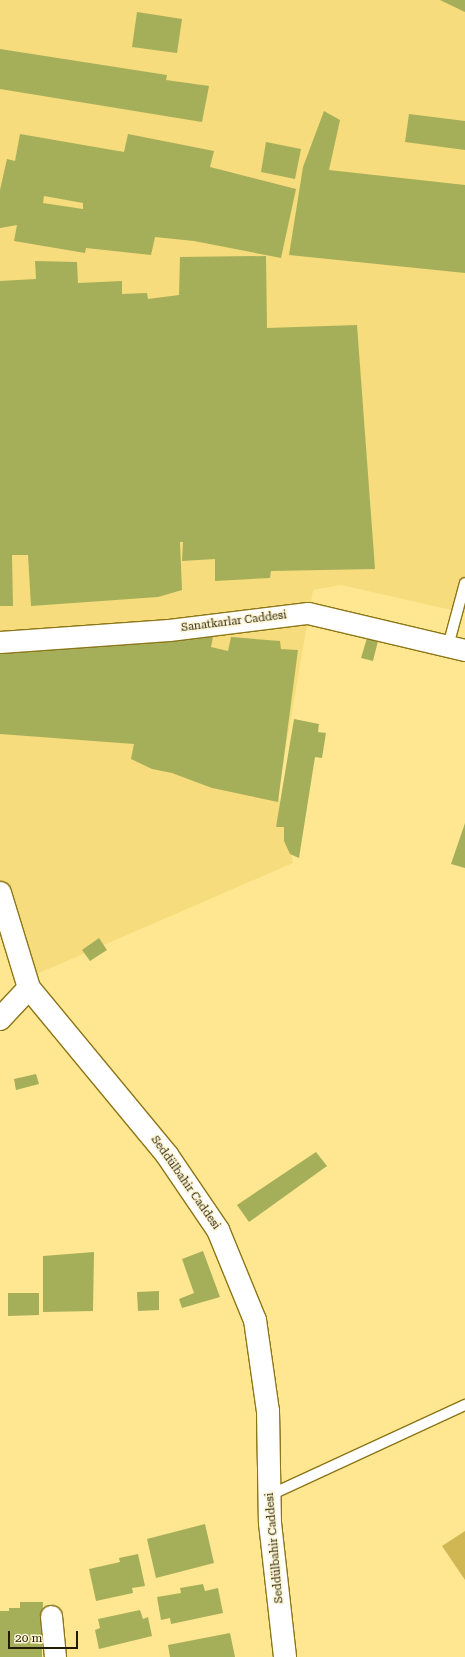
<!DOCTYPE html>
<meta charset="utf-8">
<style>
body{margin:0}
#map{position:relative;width:465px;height:1657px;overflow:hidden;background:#fee790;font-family:"Roboto Serif",serif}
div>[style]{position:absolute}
.built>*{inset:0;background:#f6dc7c}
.green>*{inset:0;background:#d1b754}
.building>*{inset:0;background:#a5af5a}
.roads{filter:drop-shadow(1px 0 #8c7617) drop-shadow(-1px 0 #8c7617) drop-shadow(0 1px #8c7617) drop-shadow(0 -1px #8c7617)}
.service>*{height:10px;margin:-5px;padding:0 5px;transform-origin:5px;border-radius:5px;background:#fff}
.minor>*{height:21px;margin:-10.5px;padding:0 10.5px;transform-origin:10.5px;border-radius:10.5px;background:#fff}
.tertiary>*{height:22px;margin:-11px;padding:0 11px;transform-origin:11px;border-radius:11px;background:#fff}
span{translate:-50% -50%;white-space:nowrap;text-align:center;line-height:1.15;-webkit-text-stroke:3px #fdf5d4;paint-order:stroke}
.street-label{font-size:11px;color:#231c02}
.scale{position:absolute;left:8px;top:1631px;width:70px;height:18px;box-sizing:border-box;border:2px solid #231c02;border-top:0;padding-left:5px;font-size:12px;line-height:14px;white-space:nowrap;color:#231c02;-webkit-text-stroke:3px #fdf5d4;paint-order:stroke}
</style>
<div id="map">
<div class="built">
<div style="clip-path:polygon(0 0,465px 0,465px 613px,341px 585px,313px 590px,278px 793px,293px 863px,16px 983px,0 927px)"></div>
</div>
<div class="green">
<div style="clip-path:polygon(465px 1531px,465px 1580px,442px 1546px)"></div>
</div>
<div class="building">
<div style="clip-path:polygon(440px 0,465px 0,465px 12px)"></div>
<div style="clip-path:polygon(137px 12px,182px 19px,177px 53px,132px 47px)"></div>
<div style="clip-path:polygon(0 49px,167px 75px,166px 80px,209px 86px,202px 122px,0 89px)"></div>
<div style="clip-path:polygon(324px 111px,340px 120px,329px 170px,465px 185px,465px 273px,289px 255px,303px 167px)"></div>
<div style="clip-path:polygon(409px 114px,465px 121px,465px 150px,405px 142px)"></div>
<div style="clip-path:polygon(evenodd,20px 134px,124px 152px,128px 134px,214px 151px,210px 167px,296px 189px,281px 258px,194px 241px,155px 237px,151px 255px,86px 248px,85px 253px,14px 241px,17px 225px,0 228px,0 190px,7px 159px,15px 161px,20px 134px,44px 196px,83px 203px,83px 209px,43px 203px,44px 196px)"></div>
<div style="clip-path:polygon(266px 142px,301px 149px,295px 179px,261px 172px)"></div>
<div style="clip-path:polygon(266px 256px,267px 328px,357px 325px,375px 569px,271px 571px,270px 578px,215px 581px,215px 559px,182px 561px,183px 542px,180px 542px,182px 590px,158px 597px,31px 606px,28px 555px,12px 555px,13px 606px,0 606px,0 281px,36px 279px,35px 261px,77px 262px,78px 283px,122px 281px,122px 294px,147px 293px,148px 299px,179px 295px,180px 257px)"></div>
<div style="clip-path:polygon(215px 627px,211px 647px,228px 651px,231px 637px,280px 641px,281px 649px,298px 650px,278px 802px,212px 788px,172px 773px,152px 769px,131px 759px,134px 744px,0 734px,0 650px)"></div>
<div style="clip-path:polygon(367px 638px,378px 641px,373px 661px,361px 658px)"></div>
<div style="clip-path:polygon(294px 719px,319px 724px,318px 732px,326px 733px,322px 758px,315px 757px,299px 858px,290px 854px,284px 841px,284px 827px,276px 827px)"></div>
<div style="clip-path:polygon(465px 823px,465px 868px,451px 864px)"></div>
<div style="clip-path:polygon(99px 938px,107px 950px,90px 961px,82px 950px)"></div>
<div style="clip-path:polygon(36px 1074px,39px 1084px,16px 1090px,14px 1079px)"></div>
<div style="clip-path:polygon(316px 1152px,327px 1166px,249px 1222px,237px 1205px)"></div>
<div style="clip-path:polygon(203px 1251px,220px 1297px,182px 1308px,179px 1299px,194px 1293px,182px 1259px)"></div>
<div style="clip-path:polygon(94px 1252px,93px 1311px,43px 1312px,43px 1256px)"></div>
<div style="clip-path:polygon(159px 1291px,159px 1310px,138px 1311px,137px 1292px)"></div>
<div style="clip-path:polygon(8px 1293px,39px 1293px,39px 1315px,8px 1316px)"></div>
<div style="clip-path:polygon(205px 1524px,214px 1563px,156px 1578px,147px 1539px)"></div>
<div style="clip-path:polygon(138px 1554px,145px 1586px,132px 1588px,133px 1593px,96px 1601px,89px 1569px,120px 1562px,119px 1558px)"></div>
<div style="clip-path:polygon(203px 1584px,205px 1591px,218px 1588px,223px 1613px,171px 1624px,170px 1618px,161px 1620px,157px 1597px,181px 1593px,180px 1588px)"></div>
<div style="clip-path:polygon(20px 1602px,43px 1602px,42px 1635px,38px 1635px,38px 1644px,42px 1644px,42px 1657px,0 1657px,0 1611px,9px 1611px,9px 1608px,20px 1608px)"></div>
<div style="clip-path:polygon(140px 1610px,143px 1619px,148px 1617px,152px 1636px,99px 1649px,95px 1630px,100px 1628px,98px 1619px)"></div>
<div style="clip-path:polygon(230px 1633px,235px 1657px,170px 1657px,168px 1645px)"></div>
</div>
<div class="roads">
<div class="service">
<div style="left:448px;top:646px;width:65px;rotate:-74.9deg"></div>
<div style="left:270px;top:1495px;width:215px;rotate:-24.8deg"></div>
</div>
<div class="minor">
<div style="left:0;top:642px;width:169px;rotate:-4.1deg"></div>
<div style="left:169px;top:630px;width:140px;rotate:-7deg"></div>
<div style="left:308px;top:613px;width:161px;rotate:13.3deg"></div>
<div style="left:51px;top:1616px;width:41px;rotate:84.4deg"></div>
</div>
<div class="tertiary">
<div style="left:0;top:893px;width:99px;rotate:73deg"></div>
<div style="left:29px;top:988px;width:217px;rotate:50.4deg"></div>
<div style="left:167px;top:1155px;width:91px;rotate:55.8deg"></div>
<div style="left:218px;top:1230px;width:97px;rotate:67.7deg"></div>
<div style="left:255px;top:1320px;width:92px;rotate:81.9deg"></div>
<div style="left:268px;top:1411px;width:112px;rotate:89deg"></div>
<div style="left:270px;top:1523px;width:135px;rotate:83.6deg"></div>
<div style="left:0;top:1019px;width:42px;rotate:-46.9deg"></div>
</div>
</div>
<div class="street-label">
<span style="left:234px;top:622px;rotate:-7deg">Sanatkarlar Caddesi</span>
<span style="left:185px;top:1183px;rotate:55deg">Seddülbahir Caddesi</span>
<span style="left:275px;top:1548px;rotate:-95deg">Seddülbahir Caddesi</span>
</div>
<div class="scale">20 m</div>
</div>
